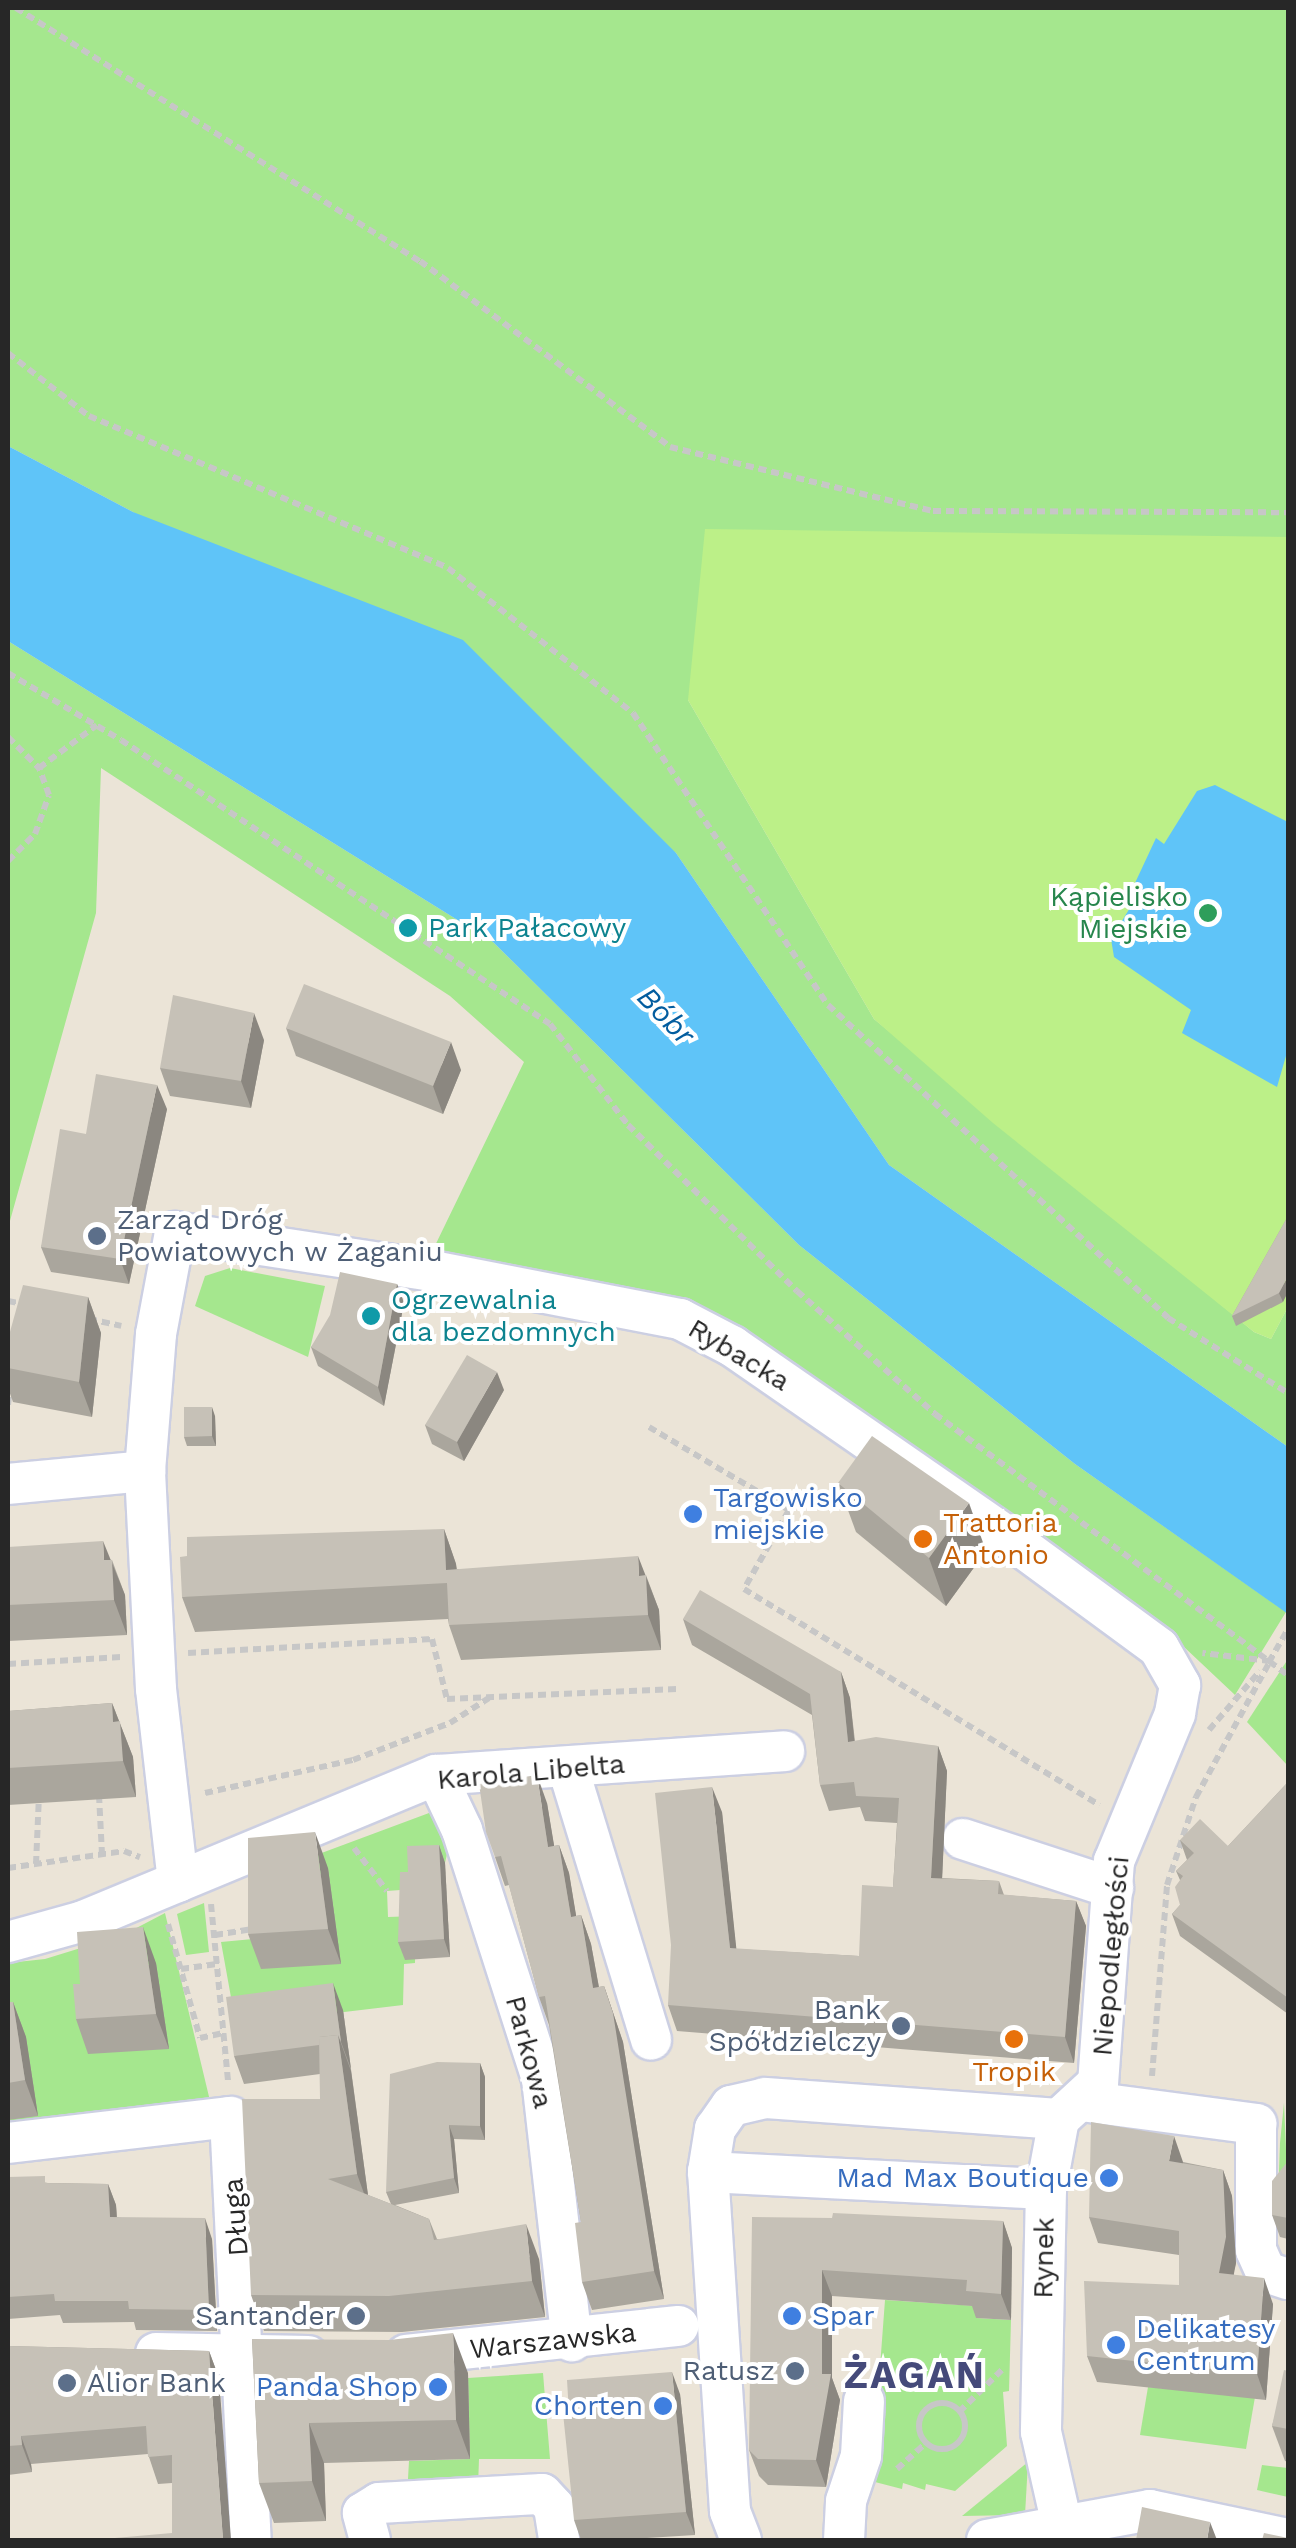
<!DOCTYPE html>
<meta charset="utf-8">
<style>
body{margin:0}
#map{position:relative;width:1296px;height:2548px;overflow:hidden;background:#ebe4d7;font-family:"Work Sans",sans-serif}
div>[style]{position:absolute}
.green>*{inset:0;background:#a5e78e}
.pitch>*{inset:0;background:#bcf088}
.water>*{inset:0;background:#5fc4f8}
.path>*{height:6px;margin-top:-3px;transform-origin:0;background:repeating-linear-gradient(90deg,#c7c7c7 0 8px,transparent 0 13px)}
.path>.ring{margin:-3px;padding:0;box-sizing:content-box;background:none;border:6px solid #c7c7c7;border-radius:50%}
.roads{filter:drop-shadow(2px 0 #cccfe2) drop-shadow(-2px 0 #cccfe2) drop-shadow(0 2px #cccfe2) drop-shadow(0 -2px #cccfe2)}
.minor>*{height:40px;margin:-20px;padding:0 20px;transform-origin:20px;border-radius:20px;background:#fff}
.wall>*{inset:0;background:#aaa69d}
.shaded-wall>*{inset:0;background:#8b8780}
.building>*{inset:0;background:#c6c1b7}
.dots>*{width:28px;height:28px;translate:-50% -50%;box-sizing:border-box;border:5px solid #fff;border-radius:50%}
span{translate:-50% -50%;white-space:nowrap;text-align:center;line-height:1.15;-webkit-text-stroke:8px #fff;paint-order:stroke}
.leisure-label{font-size:28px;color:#27864d}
.right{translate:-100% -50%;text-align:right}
.culture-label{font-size:28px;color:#0d838f}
.left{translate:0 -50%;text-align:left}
.service-label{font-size:28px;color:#4e5e75}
.street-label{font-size:28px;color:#272727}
.shop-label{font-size:28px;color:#366cbe}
.food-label{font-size:28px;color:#c56008}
.water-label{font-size:30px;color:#035d9f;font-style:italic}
.district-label{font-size:38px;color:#454a7a;font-weight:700;letter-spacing:2.5px}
.frame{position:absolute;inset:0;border:10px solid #272727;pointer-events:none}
</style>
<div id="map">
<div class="green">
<div style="clip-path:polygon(8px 8px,1288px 8px,1288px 537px,1046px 537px,688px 700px,874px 1019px,1254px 1332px,1271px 1339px,1288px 1307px,1288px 1447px,889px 1165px,676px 853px,133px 512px,8px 446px)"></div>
<div style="clip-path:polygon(8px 641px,493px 942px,799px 1245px,1075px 1464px,1286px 1612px,1235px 1695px,1183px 1646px,750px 1351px,429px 1258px,524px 1062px,450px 996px,101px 768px,96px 913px,8px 1228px)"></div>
<div style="clip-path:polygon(230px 1268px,325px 1286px,308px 1357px,195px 1306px,205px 1276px)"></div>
<div style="clip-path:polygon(1288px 1659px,1288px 1766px,1247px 1722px)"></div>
<div style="clip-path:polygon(429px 1813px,438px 1814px,449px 1845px,445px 1863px,414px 1864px,414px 1889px,387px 1891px,388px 1917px,416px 1916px,415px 1963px,404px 1964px,403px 2005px,236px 2025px,221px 1942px,253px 1939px,340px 1962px,336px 1930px,292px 1864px)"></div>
<div style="clip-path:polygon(204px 1903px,209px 1952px,186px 1955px,177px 1914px)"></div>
<div style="clip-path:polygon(165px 1913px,211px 2105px,8px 2132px,8px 1963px,45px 1959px,123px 1935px)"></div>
<div style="clip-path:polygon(1284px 2103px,1288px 2195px,1278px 2197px,1280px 2143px)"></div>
<div style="clip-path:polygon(885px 2300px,977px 2306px,976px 2318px,1011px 2320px,1009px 2391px,1003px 2392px,1007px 2446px,955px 2491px,926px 2484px,925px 2490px,903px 2483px,902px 2489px,875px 2482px,871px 2487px)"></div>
<div style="clip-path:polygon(543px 2373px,550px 2459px,479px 2459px,478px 2487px,407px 2496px,409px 2461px,470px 2459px,468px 2378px)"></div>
<div style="clip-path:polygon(1148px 2387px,1255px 2397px,1246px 2449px,1140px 2435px)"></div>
<div style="clip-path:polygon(1028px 2462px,1025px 2515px,962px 2516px)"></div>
<div style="clip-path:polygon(1262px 2465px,1288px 2468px,1288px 2497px,1257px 2490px)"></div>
</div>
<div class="pitch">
<div style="clip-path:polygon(705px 529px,1288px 537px,1288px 1307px,1271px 1339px,1254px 1332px,993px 1123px,874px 1019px,688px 700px)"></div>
</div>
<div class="water">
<div style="clip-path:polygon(8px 446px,133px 512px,463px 640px,676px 853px,889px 1165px,1288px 1447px,1288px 1614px,1075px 1464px,799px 1245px,493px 942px,8px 641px)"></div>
<div style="clip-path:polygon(1215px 785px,1288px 822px,1288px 1049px,1277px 1087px,1182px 1033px,1191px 1010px,1114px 957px,1111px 939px,1142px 888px,1135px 883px,1156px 838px,1164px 844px,1197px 791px)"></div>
</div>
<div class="path">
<div style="left:16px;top:8px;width:477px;rotate:32.1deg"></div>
<div style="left:420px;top:261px;width:312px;rotate:36.6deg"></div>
<div style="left:670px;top:447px;width:271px;rotate:13.7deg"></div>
<div style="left:933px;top:511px;width:355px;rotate:0.2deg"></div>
<div style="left:8px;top:353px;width:103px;rotate:37.9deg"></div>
<div style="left:89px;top:416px;width:390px;rotate:22.9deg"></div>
<div style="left:448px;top:568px;width:235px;rotate:38.1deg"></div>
<div style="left:633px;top:713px;width:351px;rotate:56.3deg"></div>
<div style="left:828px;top:1005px;width:462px;rotate:42.6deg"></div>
<div style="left:1168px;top:1318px;width:142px;rotate:32deg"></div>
<div style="left:8px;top:673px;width:131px;rotate:30.7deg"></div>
<div style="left:121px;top:740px;width:514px;rotate:33.5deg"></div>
<div style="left:550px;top:1024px;width:128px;rotate:52.3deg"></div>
<div style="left:628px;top:1125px;width:237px;rotate:44.5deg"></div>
<div style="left:797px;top:1291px;width:185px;rotate:41.7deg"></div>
<div style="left:935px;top:1414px;width:439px;rotate:36.5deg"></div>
<div style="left:8px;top:737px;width:44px;rotate:45deg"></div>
<div style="left:39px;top:768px;width:72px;rotate:-36.6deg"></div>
<div style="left:8px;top:861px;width:38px;rotate:-45deg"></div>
<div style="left:35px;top:834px;width:41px;rotate:-70.3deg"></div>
<div style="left:49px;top:795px;width:29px;rotate:-110deg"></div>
<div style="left:8px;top:1301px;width:15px;rotate:11deg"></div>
<div style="left:89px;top:1319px;width:33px;rotate:12deg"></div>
<div style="left:8px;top:1405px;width:16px;rotate:-83deg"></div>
<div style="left:649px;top:1427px;width:163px;rotate:30.7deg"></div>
<div style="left:789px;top:1510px;width:91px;rotate:119.7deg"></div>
<div style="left:744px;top:1589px;width:416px;rotate:31.3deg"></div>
<div style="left:188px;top:1653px;width:244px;rotate:-3.3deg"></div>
<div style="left:432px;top:1639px;width:62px;rotate:76deg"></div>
<div style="left:447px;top:1699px;width:230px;rotate:-2.5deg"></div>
<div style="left:1269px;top:1662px;width:38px;rotate:-60deg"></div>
<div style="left:8px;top:1664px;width:113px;rotate:-3.5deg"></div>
<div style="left:1209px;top:1730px;width:78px;rotate:-49.2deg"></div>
<div style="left:205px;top:1793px;width:152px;rotate:-12.6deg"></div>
<div style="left:353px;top:1760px;width:104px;rotate:-20.9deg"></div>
<div style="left:450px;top:1723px;width:46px;rotate:-32.7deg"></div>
<div style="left:99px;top:1795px;width:59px;rotate:87.1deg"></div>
<div style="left:354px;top:1848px;width:54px;rotate:52.5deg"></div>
<div style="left:36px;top:1864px;width:69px;rotate:-87.5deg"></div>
<div style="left:8px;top:1868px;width:117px;rotate:-8.3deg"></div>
<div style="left:124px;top:1851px;width:17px;rotate:21deg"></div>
<div style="left:211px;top:1904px;width:178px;rotate:84.5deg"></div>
<div style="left:168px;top:1924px;width:118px;rotate:74.3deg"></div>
<div style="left:200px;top:2038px;width:25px;rotate:-12deg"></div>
<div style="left:215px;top:1935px;width:38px;rotate:-9deg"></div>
<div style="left:181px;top:1969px;width:36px;rotate:-8deg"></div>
<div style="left:1152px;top:2076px;width:192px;rotate:-85.5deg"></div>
<div style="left:1167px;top:1885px;width:93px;rotate:-71.8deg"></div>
<div style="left:1196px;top:1797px;width:155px;rotate:-61.4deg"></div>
<div style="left:1270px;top:1661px;width:68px;rotate:-173.3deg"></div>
<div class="ring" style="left:919px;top:2403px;width:40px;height:40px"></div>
<div style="left:959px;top:2412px;width:64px;rotate:-44.4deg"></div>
<div style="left:897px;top:2469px;width:39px;rotate:-42deg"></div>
</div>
<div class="roads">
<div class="minor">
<div style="left:8px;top:1484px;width:138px;rotate:-5.4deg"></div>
<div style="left:568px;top:1768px;width:284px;rotate:73deg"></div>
<div style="left:436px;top:1775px;width:61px;rotate:64.7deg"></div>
<div style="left:462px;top:1830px;width:262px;rotate:72.2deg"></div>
<div style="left:542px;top:2079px;width:264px;rotate:83.5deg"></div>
<div style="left:963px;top:1839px;width:158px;rotate:18.1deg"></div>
<div style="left:178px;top:1882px;width:194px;rotate:-96.5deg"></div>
<div style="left:156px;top:1689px;width:218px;rotate:-92.9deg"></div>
<div style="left:145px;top:1471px;width:137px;rotate:-85.4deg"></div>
<div style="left:156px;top:1334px;width:104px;rotate:-79.4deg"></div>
<div style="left:175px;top:1232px;width:255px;rotate:8.6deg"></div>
<div style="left:427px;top:1270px;width:258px;rotate:11deg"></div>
<div style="left:680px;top:1319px;width:59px;rotate:27.4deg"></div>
<div style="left:732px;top:1346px;width:336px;rotate:34.7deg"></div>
<div style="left:1008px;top:1537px;width:187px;rotate:36.3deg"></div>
<div style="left:1159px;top:1648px;width:43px;rotate:60.4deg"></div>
<div style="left:1180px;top:1685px;width:29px;rotate:100deg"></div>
<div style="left:1175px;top:1714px;width:159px;rotate:112.5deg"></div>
<div style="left:1114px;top:1861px;width:223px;rotate:94.1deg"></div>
<div style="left:1098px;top:2083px;width:53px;rotate:137.3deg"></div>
<div style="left:1059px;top:2119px;width:71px;rotate:100.5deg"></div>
<div style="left:1046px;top:2189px;width:243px;rotate:91.2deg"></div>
<div style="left:1041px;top:2432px;width:95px;rotate:77.3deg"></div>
<div style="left:8px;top:1942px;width:78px;rotate:-15.6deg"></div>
<div style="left:83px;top:1921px;width:382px;rotate:-22.5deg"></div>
<div style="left:436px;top:1775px;width:349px;rotate:-3.9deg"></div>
<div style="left:1082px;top:2101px;width:176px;rotate:7.5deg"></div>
<div style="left:1256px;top:2124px;width:126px;rotate:90deg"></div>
<div style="left:1256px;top:2250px;width:24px;rotate:66deg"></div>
<div style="left:1266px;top:2272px;width:23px;rotate:18deg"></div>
<div style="left:8px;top:2143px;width:224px;rotate:-6.7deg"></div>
<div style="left:230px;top:2117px;width:424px;rotate:87.2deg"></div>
<div style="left:708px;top:2172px;width:338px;rotate:2.9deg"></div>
<div style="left:156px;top:2353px;width:152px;rotate:1.1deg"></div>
<div style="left:406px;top:2355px;width:274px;rotate:-6.1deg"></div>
<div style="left:370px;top:2540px;width:28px;rotate:-105deg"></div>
<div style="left:363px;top:2513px;width:19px;rotate:-32deg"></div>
<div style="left:379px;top:2503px;width:163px;rotate:-3.2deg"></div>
<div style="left:542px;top:2494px;width:18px;rotate:47deg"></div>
<div style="left:554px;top:2507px;width:33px;rotate:81deg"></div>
<div style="left:741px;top:2540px;width:31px;rotate:-111deg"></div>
<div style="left:730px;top:2511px;width:340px;rotate:-93.7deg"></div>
<div style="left:708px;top:2172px;width:44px;rotate:-80.8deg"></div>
<div style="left:715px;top:2129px;width:28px;rotate:-55deg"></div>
<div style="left:731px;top:2106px;width:35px;rotate:-13deg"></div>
<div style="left:765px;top:2098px;width:295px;rotate:4.1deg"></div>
<div style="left:844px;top:2540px;width:39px;rotate:-87deg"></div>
<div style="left:846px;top:2501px;width:47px;rotate:-71.6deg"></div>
<div style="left:861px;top:2456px;width:55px;rotate:-86.9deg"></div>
<div style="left:987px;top:2540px;width:166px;rotate:-10.4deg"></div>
<div style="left:1150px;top:2510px;width:141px;rotate:11.9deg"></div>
</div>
</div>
<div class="wall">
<div style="clip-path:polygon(286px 1028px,461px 1070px,443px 1114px,296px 1056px)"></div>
<div style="clip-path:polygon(264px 1040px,251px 1108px,170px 1096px,160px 1068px)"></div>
<div style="clip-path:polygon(167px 1109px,129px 1284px,51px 1272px,41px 1247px,86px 1134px)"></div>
<div style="clip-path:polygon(1288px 1216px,1283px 1302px,1236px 1326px,1232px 1316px)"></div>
<div style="clip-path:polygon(397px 1284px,404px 1303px,384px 1406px,318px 1366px,311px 1347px)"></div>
<div style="clip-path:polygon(88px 1297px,101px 1333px,92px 1417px,13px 1402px,8px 1388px,8px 1339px)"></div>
<div style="clip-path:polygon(504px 1390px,464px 1461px,432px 1444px,425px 1425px)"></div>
<div style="clip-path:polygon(215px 1416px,216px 1446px,187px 1446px,184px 1437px)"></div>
<div style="clip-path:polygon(838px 1483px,986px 1551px,946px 1606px,856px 1532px)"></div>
<div style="clip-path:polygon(444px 1529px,456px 1564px,457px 1569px,646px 1575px,659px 1610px,661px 1650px,461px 1660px,449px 1625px,448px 1619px,195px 1632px,182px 1597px)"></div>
<div style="clip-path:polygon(8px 1547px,112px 1560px,125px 1595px,127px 1635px,8px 1641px)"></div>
<div style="clip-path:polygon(683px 1619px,841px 1672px,850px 1698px,855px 1741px,938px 1746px,947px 1771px,942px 1878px,999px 1881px,1004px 1895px,1076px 1901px,1086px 1926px,1074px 2063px,677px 2031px,668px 2005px,722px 1812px,736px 1949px,859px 1956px,893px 1887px,897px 1823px,865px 1821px,860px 1807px,829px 1811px,820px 1785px,812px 1715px,692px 1645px)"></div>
<div style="clip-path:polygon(112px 1703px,133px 1757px,136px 1797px,8px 1805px,8px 1711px)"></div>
<div style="clip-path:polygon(1288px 1782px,1288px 2014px,1180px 1936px,1172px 1914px,1180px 1905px,1180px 1880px,1176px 1871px,1187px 1860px,1180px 1840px,1228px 1846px)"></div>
<div style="clip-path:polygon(547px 1803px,554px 1846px,559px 1845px,569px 1873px,576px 1916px,581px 1915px,591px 1944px,599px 1987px,604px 1986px,623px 2042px,664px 2299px,592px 2310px,582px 2282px,581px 2222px,549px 2025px,539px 1997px,509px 1885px,505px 1886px,495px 1857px)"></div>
<div style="clip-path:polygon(439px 1845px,445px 1863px,450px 1957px,405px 1960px,398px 1942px,408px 1872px)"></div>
<div style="clip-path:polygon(328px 1868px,341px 1964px,261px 1969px,248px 1934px)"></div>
<div style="clip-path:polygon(156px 1963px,169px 2049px,88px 2054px,76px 2019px,80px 1984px)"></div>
<div style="clip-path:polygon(8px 2002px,13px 2002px,26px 2037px,38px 2116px,8px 2120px)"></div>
<div style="clip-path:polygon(343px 2010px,368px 2195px,391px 2204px,386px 2192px,480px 2063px,485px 2077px,485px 2140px,454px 2139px,459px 2193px,395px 2205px,429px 2219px,437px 2239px,539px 2259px,545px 2317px,402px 2332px,264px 2331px,251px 2295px,320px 2099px,320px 2074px,244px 2084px,234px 2056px)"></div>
<div style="clip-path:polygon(1288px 2161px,1288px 2239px,1280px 2237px,1272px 2215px)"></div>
<div style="clip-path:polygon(1183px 2162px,1223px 2170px,1232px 2196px,1236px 2263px,1233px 2274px,1273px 2304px,1266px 2400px,1097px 2382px,1087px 2356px,1179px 2285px,1179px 2255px,1098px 2243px,1089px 2217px)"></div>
<div style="clip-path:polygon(8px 2177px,48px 2183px,108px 2184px,116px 2205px,117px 2217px,212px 2239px,217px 2331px,136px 2330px,134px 2322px,63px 2323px,60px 2315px,8px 2319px)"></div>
<div style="clip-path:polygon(832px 2218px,1003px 2221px,1012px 2248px,1011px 2320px,976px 2318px,972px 2306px,832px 2296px,832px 2378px,840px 2400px,826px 2487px,768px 2485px,759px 2476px,749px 2450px)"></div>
<div style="clip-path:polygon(252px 2339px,468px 2373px,470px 2459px,324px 2463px,326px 2521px,274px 2523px,259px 2483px)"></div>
<div style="clip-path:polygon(8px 2346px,209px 2351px,219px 2378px,172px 2533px,172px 2483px,158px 2484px,148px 2454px,31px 2464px,32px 2472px,8px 2475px)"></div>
<div style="clip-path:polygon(1288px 2371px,1288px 2462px,1285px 2461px,1272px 2426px)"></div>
<div style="clip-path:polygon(680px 2394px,695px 2535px,615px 2540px,581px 2540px,574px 2520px)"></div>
</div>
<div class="shaded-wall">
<div style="clip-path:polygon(254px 1013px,264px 1040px,251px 1108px,241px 1081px)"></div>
<div style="clip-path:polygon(451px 1042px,461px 1070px,443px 1114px,433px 1086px)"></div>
<div style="clip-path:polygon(157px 1085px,167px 1109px,129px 1284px,120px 1259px)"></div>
<div style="clip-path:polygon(1288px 1276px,1288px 1292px,1283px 1302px,1279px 1293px)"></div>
<div style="clip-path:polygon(397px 1284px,404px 1303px,384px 1406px,378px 1387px)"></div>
<div style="clip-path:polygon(88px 1297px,101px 1333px,92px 1417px,79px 1382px)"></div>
<div style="clip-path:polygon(497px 1372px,504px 1390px,464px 1461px,457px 1442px)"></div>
<div style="clip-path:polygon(212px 1407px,215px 1416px,216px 1446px,212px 1436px)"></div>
<div style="clip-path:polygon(969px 1503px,986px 1551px,946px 1606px,929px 1558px)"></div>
<div style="clip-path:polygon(444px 1529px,456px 1564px,459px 1606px,446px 1570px)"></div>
<div style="clip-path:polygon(103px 1541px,125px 1595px,127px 1635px,114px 1600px,104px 1560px)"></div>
<div style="clip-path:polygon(638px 1556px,659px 1610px,661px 1650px,648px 1615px,639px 1576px)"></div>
<div style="clip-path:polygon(841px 1672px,850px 1698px,857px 1767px,848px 1742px)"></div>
<div style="clip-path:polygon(112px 1703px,133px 1757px,136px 1797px,123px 1761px,113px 1722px)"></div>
<div style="clip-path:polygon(938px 1746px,947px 1771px,941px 1903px,931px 1878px)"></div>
<div style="clip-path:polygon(537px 1775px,547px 1803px,559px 1875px,548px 1847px)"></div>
<div style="clip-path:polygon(712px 1787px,722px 1812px,739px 1974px,730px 1948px)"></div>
<div style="clip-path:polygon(315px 1832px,328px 1868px,341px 1964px,328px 1929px)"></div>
<div style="clip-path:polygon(439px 1845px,445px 1863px,450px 1957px,444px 1939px)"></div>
<div style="clip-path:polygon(559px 1845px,569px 1873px,581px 1945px,571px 1917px)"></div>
<div style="clip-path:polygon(1076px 1901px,1086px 1926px,1074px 2063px,1065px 2037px)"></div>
<div style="clip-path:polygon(581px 1915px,591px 1944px,604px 2016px,593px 1988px)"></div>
<div style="clip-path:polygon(143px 1927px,156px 1963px,169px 2049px,156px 2014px)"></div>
<div style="clip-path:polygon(333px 1983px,343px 2010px,351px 2069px,341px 2042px)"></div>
<div style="clip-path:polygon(604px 1986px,623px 2042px,664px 2299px,654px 2271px)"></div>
<div style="clip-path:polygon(13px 2002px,26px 2037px,38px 2116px,25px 2080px)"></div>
<div style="clip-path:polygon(338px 2035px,351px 2071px,370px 2210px,357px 2174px)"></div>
<div style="clip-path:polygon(480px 2063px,485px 2077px,485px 2140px,480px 2126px)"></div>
<div style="clip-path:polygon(449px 2125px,454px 2139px,459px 2193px,454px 2178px)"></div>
<div style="clip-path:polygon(1174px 2136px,1183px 2162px,1179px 2187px,1169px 2161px)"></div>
<div style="clip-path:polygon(1223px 2170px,1232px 2196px,1236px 2263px,1229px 2299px,1219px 2273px)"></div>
<div style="clip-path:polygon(108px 2184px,116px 2205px,118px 2239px,110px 2217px)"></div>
<div style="clip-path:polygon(205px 2218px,212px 2239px,217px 2331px,209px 2310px)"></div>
<div style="clip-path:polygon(1003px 2221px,1012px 2248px,1011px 2320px,1001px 2294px)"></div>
<div style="clip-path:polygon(526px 2224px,539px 2259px,545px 2317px,532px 2281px)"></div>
<div style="clip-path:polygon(822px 2270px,832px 2296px,832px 2378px,840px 2400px,826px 2487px,816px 2460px,822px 2374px)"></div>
<div style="clip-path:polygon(1264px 2278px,1273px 2304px,1266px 2400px,1257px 2374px)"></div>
<div style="clip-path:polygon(453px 2333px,468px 2373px,470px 2459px,456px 2420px)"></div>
<div style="clip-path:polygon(209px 2351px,219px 2378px,231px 2540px,223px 2540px)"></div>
<div style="clip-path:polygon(672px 2372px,680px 2394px,695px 2535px,686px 2512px)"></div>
<div style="clip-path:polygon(309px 2423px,324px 2463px,326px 2521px,312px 2481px)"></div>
<div style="clip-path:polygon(21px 2436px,31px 2464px,32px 2472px,22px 2445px)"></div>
<div style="clip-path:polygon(1210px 2522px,1217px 2540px,1207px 2540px)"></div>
</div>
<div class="building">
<div style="clip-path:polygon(304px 984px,451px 1042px,433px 1086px,286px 1028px)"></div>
<div style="clip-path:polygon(173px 995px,254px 1013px,241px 1081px,160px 1068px)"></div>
<div style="clip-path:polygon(96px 1074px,157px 1085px,120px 1259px,41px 1247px,60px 1129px,86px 1134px)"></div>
<div style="clip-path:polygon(1288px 1216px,1288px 1276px,1279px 1293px,1232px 1316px)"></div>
<div style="clip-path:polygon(340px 1272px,397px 1284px,378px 1387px,311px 1347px,330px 1315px)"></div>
<div style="clip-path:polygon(23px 1285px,88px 1297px,79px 1382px,8px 1368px,8px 1339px)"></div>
<div style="clip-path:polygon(467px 1355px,497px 1372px,457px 1442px,425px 1425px)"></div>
<div style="clip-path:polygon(184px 1407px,212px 1407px,212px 1436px,184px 1437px)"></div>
<div style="clip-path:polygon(872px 1436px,969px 1503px,929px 1558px,838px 1483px)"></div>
<div style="clip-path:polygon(444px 1529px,446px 1570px,638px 1556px,639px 1576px,646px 1575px,648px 1615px,449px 1625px,447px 1583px,182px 1597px,180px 1557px,187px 1556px,187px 1537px)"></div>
<div style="clip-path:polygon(103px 1541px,104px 1560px,112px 1560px,114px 1600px,8px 1605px,8px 1547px)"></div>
<div style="clip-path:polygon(700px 1590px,841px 1672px,848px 1742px,876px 1737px,938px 1746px,931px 1878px,999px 1881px,998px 1894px,1076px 1901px,1065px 2037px,668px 2005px,671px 1945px,655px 1793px,712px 1787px,730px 1948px,859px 1956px,862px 1885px,893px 1887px,899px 1798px,856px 1796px,854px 1782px,820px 1785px,810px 1694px,683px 1619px)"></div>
<div style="clip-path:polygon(112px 1703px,113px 1722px,120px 1721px,123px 1761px,8px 1768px,8px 1711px)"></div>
<div style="clip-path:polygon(537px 1775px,548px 1847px,559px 1845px,571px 1917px,581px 1915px,593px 1988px,604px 1986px,613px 2013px,654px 2271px,582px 2282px,575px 2223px,581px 2222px,545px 1996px,539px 1997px,501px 1856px,495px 1857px,486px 1832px,479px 1784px)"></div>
<div style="clip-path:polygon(1288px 1782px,1288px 1998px,1172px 1914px,1180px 1905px,1175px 1887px,1183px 1876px,1176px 1871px,1194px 1853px,1180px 1840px,1200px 1819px,1228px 1846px)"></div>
<div style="clip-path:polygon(315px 1832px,328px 1929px,248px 1934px,248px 1838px)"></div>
<div style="clip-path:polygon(439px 1845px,444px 1939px,398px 1942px,400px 1872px,408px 1872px,407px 1846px)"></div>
<div style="clip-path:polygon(143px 1927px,156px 2014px,76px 2019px,73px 1984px,80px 1984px,77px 1932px)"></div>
<div style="clip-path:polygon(333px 1983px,341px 2042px,338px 2035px,319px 2037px,319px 2045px,234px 2056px,226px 1997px)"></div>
<div style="clip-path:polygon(8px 2002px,13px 2002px,25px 2080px,8px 2083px)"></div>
<div style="clip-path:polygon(338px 2035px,357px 2174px,328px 2179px,429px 2219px,434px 2240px,526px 2224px,532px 2281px,389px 2296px,251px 2295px,242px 2099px,320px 2099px,319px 2037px)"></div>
<div style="clip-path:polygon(437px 2062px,480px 2063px,480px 2126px,449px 2125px,454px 2178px,386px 2192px,390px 2074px)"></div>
<div style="clip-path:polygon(1091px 2122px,1174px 2136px,1169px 2161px,1223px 2170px,1226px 2237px,1219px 2273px,1264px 2278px,1257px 2374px,1087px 2356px,1084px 2281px,1179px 2285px,1179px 2231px,1089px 2217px)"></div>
<div style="clip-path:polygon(1288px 2161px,1288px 2218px,1272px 2215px,1272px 2181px)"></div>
<div style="clip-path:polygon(45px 2176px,45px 2183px,108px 2184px,110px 2217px,205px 2218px,209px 2310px,129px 2309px,128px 2301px,55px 2301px,54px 2294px,8px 2297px,8px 2177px)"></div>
<div style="clip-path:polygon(833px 2213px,1003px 2221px,1001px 2294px,966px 2291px,967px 2280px,822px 2270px,822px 2374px,831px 2374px,816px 2460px,758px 2459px,749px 2450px,752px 2217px,832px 2218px)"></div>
<div style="clip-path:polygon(453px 2333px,456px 2420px,309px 2423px,312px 2481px,259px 2483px,252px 2339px,389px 2340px)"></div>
<div style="clip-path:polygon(8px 2346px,209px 2351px,223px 2540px,92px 2540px,172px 2533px,172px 2455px,148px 2457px,146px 2426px,21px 2436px,22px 2445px,8px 2446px)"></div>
<div style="clip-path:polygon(1284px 2370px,1288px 2371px,1288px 2429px,1272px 2426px)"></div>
<div style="clip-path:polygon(672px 2372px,686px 2512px,574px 2520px,563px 2413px,569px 2413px,567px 2380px)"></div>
<div style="clip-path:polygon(1142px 2507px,1210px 2522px,1207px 2540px,1136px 2540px)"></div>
<div style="clip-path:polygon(1264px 2533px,1288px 2538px,1288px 2540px,1262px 2540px)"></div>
</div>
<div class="dots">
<div style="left:1208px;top:913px;background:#2e9e5b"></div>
<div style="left:408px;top:928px;background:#0f9aa8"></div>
<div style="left:97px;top:1236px;background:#5c6f8a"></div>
<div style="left:371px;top:1316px;background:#0f9aa8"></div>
<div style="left:693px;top:1514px;background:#3f7fe0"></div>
<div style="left:923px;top:1539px;background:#e8710a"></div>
<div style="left:901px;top:2026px;background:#5c6f8a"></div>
<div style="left:1014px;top:2039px;background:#e8710a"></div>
<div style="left:1109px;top:2178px;background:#3f7fe0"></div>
<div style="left:356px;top:2316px;background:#5c6f8a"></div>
<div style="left:792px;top:2316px;background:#3f7fe0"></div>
<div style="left:1116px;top:2345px;background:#3f7fe0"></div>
<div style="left:795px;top:2371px;background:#5c6f8a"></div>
<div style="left:67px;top:2383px;background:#5c6f8a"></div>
<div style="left:438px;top:2387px;background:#3f7fe0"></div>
<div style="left:663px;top:2406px;background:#3f7fe0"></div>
</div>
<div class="leisure-label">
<span class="right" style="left:1188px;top:913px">Kąpielisko<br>Miejskie</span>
</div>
<div class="culture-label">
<span class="left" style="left:428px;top:928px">Park Pałacowy</span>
<span class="left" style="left:391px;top:1316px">Ogrzewalnia<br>dla bezdomnych</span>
</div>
<div class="service-label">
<span class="left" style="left:117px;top:1236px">Zarząd Dróg<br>Powiatowych w Żaganiu</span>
<span class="right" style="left:881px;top:2026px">Bank<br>Spółdzielczy</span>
<span class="right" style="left:336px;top:2316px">Santander</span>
<span class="right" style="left:775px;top:2371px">Ratusz</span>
<span class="left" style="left:87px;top:2383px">Alior Bank</span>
</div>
<div class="street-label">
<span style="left:739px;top:1355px;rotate:31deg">Rybacka</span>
<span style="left:531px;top:1772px;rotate:-5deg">Karola Libelta</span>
<span style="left:1111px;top:1956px;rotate:-85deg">Niepodległości</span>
<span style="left:529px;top:2052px;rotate:75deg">Parkowa</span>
<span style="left:236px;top:2217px;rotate:-94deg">Długa</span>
<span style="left:1044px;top:2258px;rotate:-89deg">Rynek</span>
<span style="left:553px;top:2341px;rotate:-6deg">Warszawska</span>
</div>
<div class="shop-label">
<span class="left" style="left:713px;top:1514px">Targowisko<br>miejskie</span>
<span class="right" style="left:1089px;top:2178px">Mad Max Boutique</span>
<span class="left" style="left:812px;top:2316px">Spar</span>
<span class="left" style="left:1136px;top:2345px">Delikatesy<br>Centrum</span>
<span class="right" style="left:418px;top:2387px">Panda Shop</span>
<span class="right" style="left:643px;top:2406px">Chorten</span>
</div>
<div class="food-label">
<span class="left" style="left:943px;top:1539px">Trattoria<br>Antonio</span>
<span style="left:1014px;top:2072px">Tropik</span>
</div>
<div class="water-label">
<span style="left:666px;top:1016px;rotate:46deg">Bóbr</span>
</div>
<div class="district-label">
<span style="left:915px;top:2376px">ŻAGAŃ</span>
</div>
<div class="frame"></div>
</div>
